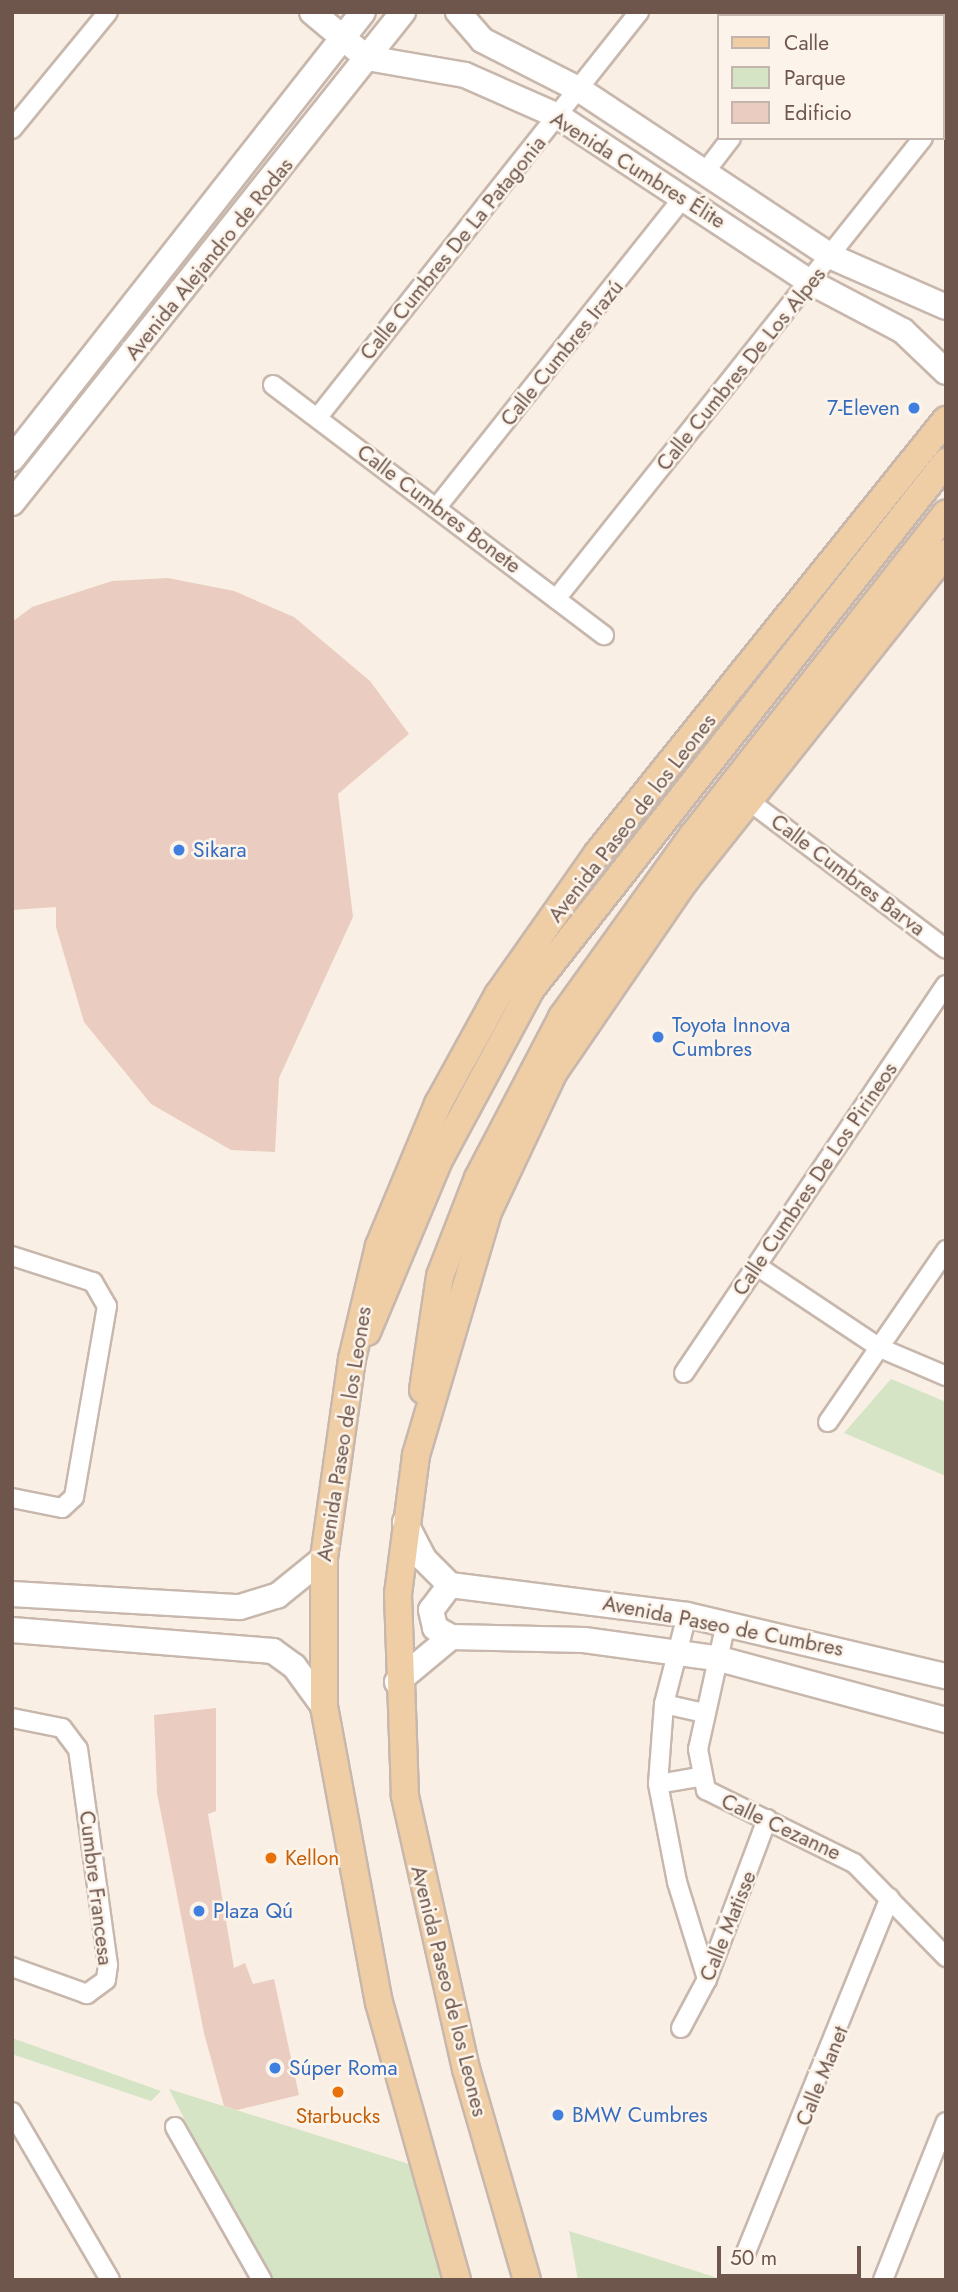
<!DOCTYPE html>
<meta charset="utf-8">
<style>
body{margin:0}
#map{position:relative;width:958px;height:2292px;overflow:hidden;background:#f9efe4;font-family:Jost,sans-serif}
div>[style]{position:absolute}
.green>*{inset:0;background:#d4e4c5}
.building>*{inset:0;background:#eacdc0}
.roads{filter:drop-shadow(2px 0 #c8b7ac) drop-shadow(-2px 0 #c8b7ac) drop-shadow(0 2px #c8b7ac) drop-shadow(0 -2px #c8b7ac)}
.street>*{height:18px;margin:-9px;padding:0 9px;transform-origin:9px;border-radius:9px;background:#fff}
.secondary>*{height:24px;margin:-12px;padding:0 12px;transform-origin:12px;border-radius:12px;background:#fff}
.primary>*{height:26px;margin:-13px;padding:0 13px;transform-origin:13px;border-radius:13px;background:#efcda5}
.dots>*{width:19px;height:19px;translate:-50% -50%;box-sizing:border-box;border:4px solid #fcf4ea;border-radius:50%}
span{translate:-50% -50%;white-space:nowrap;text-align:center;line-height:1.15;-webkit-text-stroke:5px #fcf4ea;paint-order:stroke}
.street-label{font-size:21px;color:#6e564d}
.shop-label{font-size:21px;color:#366cbe}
.right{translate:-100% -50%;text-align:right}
.left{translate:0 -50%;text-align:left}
.food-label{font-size:21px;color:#c56008}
.frame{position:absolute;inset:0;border:14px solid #6e564d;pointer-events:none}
.legend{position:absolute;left:717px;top:14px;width:228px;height:126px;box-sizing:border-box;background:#fcf4ea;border:2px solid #c3b5ab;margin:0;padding:9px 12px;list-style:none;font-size:21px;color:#6e564d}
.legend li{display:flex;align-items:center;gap:14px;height:35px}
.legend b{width:35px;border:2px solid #c3b5ab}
.scale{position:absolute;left:717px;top:2246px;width:144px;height:32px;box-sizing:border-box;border:4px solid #6e564d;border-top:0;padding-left:9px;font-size:21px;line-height:24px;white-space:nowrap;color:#6e564d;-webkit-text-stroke:5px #fcf4ea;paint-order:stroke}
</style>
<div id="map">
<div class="green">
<div style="clip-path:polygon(891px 1379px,946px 1402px,946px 1476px,844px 1433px)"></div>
<div style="clip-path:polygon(12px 2038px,161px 2091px,151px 2101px,12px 2054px)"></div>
<div style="clip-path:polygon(169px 2089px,412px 2165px,442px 2280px,267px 2280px)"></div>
<div style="clip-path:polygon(569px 2231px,724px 2280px,578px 2280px)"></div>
</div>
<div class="building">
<div style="clip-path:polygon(168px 578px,234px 591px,294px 617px,370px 681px,409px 734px,338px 794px,353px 917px,279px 1078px,275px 1152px,231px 1150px,151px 1104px,84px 1022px,56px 927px,56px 907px,12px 910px,12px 622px,32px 607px,112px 581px)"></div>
<div style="clip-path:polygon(216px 1708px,216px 1811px,208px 1814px,234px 1968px,245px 1963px,253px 1984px,274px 1979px,299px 2095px,237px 2110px,224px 2106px,204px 2033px,157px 1793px,154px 1715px)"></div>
</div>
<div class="roads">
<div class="street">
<div style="left:827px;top:16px;width:5px;rotate:-53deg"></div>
<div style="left:942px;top:113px;width:6px;rotate:-45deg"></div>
<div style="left:12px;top:129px;width:151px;rotate:-50.6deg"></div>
<div style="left:705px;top:172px;width:43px;rotate:-52.6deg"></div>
<div style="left:273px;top:385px;width:415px;rotate:37.1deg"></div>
<div style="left:318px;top:417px;width:517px;rotate:-51.6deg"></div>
<div style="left:437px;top:507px;width:396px;rotate:-51.5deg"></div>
<div style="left:556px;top:599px;width:589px;rotate:-51.48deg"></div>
<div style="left:749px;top:801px;width:246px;rotate:36.9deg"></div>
<div style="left:12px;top:1256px;width:85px;rotate:17.8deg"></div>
<div style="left:93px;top:1282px;width:28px;rotate:60deg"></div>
<div style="left:107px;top:1306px;width:194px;rotate:99.8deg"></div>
<div style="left:74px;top:1497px;width:16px;rotate:137deg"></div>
<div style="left:62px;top:1508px;width:51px;rotate:-168.7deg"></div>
<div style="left:757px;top:1266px;width:148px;rotate:33.7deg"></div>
<div style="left:880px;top:1348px;width:72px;rotate:23deg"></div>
<div style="left:684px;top:1373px;width:468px;rotate:-56deg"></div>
<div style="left:828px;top:1422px;width:209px;rotate:-55.5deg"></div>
<div style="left:687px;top:1615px;width:92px;rotate:104.5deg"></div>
<div style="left:664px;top:1704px;width:80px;rotate:94.3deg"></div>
<div style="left:658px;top:1784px;width:100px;rotate:79deg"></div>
<div style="left:677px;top:1882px;width:102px;rotate:72.8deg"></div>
<div style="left:726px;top:1623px;width:129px;rotate:102.5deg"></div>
<div style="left:698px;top:1749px;width:42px;rotate:79deg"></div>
<div style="left:706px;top:1790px;width:165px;rotate:26.3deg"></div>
<div style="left:854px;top:1863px;width:132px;rotate:45.6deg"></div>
<div style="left:664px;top:1704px;width:41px;rotate:12.7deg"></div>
<div style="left:12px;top:1718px;width:51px;rotate:11.3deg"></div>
<div style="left:62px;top:1728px;width:26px;rotate:53deg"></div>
<div style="left:78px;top:1749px;width:218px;rotate:82.1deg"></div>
<div style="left:108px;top:1965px;width:15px;rotate:98deg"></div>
<div style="left:106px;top:1980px;width:24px;rotate:144deg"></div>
<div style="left:87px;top:1994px;width:80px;rotate:-160.2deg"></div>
<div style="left:658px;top:1784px;width:42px;rotate:-9.7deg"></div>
<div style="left:681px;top:2028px;width:55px;rotate:-62deg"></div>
<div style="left:707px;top:1979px;width:171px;rotate:-69.4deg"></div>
<div style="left:12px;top:2112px;width:194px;rotate:59.7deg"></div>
<div style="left:175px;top:2127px;width:176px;rotate:60.4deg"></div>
<div style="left:746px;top:2252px;width:382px;rotate:-67.9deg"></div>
<div style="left:883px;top:2280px;width:170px;rotate:-68.3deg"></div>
</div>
<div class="secondary">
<div style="left:312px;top:12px;width:72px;rotate:39.9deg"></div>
<div style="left:367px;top:58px;width:99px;rotate:9.8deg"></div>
<div style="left:465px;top:75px;width:102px;rotate:23.8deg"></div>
<div style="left:558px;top:116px;width:302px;rotate:33.4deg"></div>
<div style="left:810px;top:282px;width:105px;rotate:27.8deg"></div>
<div style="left:903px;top:331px;width:59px;rotate:43.6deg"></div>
<div style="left:458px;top:12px;width:37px;rotate:49deg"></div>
<div style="left:482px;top:40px;width:110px;rotate:27deg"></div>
<div style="left:580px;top:90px;width:302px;rotate:33.5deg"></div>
<div style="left:832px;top:257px;width:124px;rotate:23.7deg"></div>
<div style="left:12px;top:459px;width:568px;rotate:-51.86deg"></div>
<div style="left:12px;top:503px;width:628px;rotate:-51.47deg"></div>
<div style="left:405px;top:1522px;width:42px;rotate:62.8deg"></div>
<div style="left:424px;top:1559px;width:37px;rotate:45deg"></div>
<div style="left:450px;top:1585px;width:239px;rotate:7.2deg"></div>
<div style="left:687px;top:1615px;width:266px;rotate:13.3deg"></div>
<div style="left:450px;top:1585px;width:31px;rotate:127deg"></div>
<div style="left:431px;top:1610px;width:18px;rotate:77deg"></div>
<div style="left:435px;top:1628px;width:18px;rotate:29deg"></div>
<div style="left:12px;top:1594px;width:228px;rotate:3.3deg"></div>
<div style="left:240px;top:1607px;width:39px;rotate:-17deg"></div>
<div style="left:277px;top:1596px;width:60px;rotate:-39deg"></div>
<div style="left:12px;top:1630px;width:262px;rotate:4.6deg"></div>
<div style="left:273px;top:1651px;width:26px;rotate:36deg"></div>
<div style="left:294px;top:1666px;width:51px;rotate:53.8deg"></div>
<div style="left:397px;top:1682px;width:70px;rotate:-39.8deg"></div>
<div style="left:451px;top:1637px;width:133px;rotate:1.3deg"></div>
<div style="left:584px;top:1640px;width:133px;rotate:7.8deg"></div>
<div style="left:716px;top:1658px;width:238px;rotate:15.1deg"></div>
</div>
<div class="primary">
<div style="left:367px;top:1332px;width:186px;rotate:-67.3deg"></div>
<div style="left:439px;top:1160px;width:194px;rotate:-61.7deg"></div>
<div style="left:531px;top:989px;width:671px;rotate:-51.78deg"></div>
<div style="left:423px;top:1390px;width:115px;rotate:-81.5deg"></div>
<div style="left:440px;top:1276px;width:105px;rotate:-68.8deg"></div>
<div style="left:478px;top:1178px;width:182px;rotate:-62.4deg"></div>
<div style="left:562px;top:1017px;width:224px;rotate:-54.3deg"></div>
<div style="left:693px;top:835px;width:409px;rotate:-51.8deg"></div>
<div style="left:457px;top:2280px;width:288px;rotate:-105.7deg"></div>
<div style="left:379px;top:2003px;width:301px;rotate:-100.5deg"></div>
<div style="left:324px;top:1707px;width:149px;rotate:-90deg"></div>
<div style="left:324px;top:1558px;width:201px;rotate:-82deg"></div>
<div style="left:352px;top:1359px;width:116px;rotate:-76.6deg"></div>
<div style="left:379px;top:1246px;width:154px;rotate:-67.4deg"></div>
<div style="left:438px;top:1104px;width:124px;rotate:-61.2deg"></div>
<div style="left:498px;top:995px;width:172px;rotate:-54.9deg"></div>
<div style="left:597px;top:854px;width:557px;rotate:-51.2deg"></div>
<div style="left:527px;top:2280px;width:220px;rotate:-106.1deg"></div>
<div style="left:466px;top:2069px;width:281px;rotate:-102.6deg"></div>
<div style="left:405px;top:1795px;width:201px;rotate:-92deg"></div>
<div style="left:398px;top:1594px;width:140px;rotate:-82.6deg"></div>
<div style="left:416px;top:1455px;width:253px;rotate:-73.5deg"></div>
<div style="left:488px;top:1212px;width:155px;rotate:-64.8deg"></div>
<div style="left:554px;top:1072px;width:232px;rotate:-55.6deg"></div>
<div style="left:685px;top:881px;width:419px;rotate:-51.5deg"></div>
</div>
</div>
<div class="dots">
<div style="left:914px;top:408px;background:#3f7fe0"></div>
<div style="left:179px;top:850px;background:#3f7fe0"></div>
<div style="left:658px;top:1037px;background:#3f7fe0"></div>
<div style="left:271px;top:1858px;background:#e8710a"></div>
<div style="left:199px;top:1911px;background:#3f7fe0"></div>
<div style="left:275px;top:2068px;background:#3f7fe0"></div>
<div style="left:338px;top:2092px;background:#e8710a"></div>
<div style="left:558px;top:2115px;background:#3f7fe0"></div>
</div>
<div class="street-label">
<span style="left:638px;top:170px;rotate:32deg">Avenida Cumbres Élite</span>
<span style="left:453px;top:248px;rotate:-51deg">Calle Cumbres De La Patagonia</span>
<span style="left:209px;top:259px;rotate:-51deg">Avenida Alejandro de Rodas</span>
<span style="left:562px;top:353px;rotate:-51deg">Calle Cumbres Irazú</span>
<span style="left:741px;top:369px;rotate:-51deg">Calle Cumbres De Los Alpes</span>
<span style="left:439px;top:509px;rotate:37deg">Calle Cumbres Bonete</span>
<span style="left:632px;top:818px;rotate:-52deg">Avenida Paseo de los Leones</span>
<span style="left:848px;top:875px;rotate:37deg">Calle Cumbres Barva</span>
<span style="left:815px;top:1179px;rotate:-56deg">Calle Cumbres De Los Pirineos</span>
<span style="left:344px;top:1434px;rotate:-81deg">Avenida Paseo de los Leones</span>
<span style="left:723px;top:1626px;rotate:11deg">Avenida Paseo de Cumbres</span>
<span style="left:781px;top:1827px;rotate:25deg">Calle Cezanne</span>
<span style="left:96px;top:1888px;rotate:83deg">Cumbre Francesa</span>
<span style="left:728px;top:1926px;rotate:-68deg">Calle Matisse</span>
<span style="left:449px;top:1991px;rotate:76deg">Avenida Paseo de los Leones</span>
<span style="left:822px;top:2076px;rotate:-68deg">Calle Manet</span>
</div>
<div class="shop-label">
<span class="right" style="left:900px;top:408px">7-Eleven</span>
<span class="left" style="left:193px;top:850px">Sikara</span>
<span class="left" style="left:672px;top:1037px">Toyota Innova<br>Cumbres</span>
<span class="left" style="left:213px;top:1911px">Plaza Qú</span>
<span class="left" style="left:289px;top:2068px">Súper Roma</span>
<span class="left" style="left:572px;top:2115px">BMW Cumbres</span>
</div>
<div class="food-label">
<span class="left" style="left:285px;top:1858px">Kellon</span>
<span style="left:338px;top:2116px">Starbucks</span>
</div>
<div class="frame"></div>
<ul class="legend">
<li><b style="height:9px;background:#efcda5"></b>Calle</li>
<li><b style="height:19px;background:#d4e4c5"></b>Parque</li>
<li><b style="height:19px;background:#eacdc0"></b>Edificio</li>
</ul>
<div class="scale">50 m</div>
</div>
